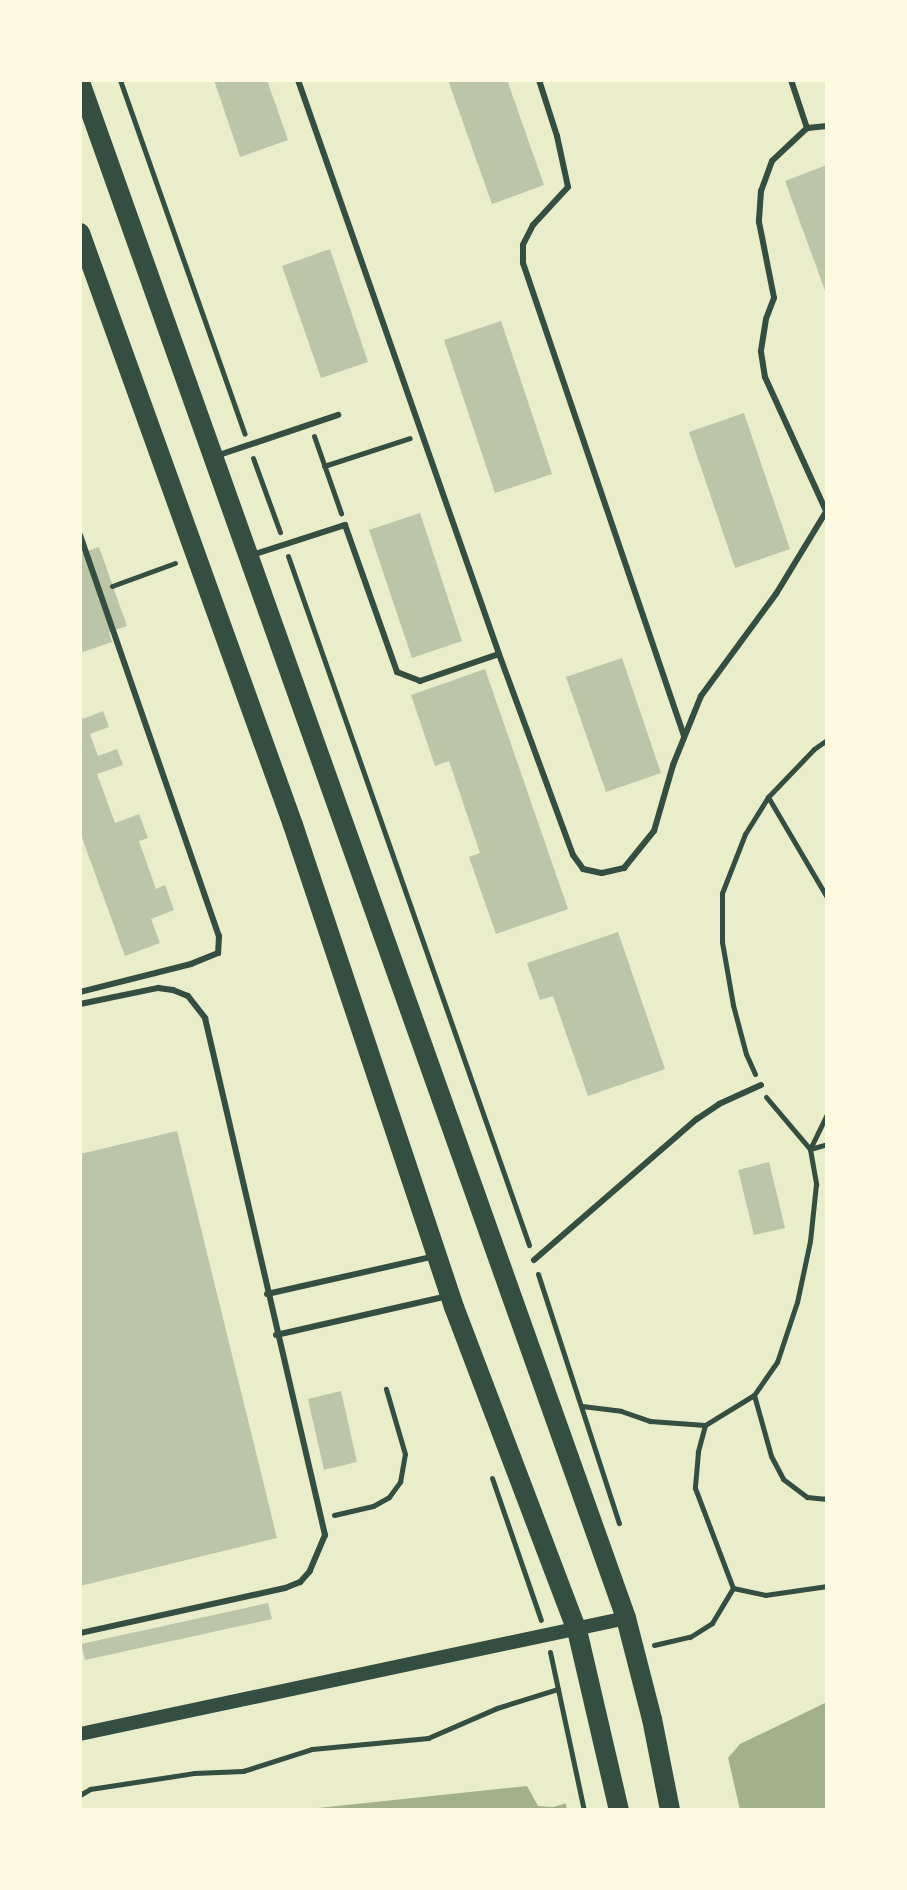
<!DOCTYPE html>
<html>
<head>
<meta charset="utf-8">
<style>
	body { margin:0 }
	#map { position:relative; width:907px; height:1890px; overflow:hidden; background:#e9edc9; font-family:"Titillium Web",sans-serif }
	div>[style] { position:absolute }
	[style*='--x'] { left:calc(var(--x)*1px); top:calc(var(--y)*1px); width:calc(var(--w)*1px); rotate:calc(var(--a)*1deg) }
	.water>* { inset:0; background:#a3b18a }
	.pier>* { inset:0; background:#e9edc9 }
	.building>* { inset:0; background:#bcc5a7 }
	.path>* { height:5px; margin:-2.5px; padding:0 2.5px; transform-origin:2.5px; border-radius:2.5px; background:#344e41 }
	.service>* { height:6px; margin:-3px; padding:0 3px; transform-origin:3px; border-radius:3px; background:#344e41 }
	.tertiary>* { height:14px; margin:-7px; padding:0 7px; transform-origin:7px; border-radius:7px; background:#344e41 }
	.primary>* { height:20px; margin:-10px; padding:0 10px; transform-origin:10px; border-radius:10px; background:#344e41 }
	span { translate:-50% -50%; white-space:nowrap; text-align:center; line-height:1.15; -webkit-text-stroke:8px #fefae0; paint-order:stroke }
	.frame { position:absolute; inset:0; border:82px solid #fefae0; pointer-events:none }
</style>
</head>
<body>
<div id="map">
	<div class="water">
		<div style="clip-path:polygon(827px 1702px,827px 1810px,299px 1810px,527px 1786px,538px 1806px,553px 1807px,728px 1758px,740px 1744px)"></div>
	</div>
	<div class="pier">
		<div style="clip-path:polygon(727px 1753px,740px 1810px,567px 1810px,565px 1799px)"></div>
	</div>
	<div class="building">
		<div style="clip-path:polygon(214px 80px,267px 80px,288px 140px,240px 157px)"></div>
		<div style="clip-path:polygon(448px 80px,507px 80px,544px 185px,492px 204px)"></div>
		<div style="clip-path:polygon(827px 165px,827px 296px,785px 181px)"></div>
		<div style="clip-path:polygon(330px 249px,368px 362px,321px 378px,282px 266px)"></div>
		<div style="clip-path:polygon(501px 321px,552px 474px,495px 493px,444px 340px)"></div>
		<div style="clip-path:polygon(744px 413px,790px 549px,735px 568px,689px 432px)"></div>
		<div style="clip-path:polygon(420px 513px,462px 641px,412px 658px,369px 530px)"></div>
		<div style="clip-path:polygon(99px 547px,127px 626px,109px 632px,112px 642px,80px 653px,80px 554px)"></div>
		<div style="clip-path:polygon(622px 658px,661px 773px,606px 792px,566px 677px)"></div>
		<div style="clip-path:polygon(485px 669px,568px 909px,496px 934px,469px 857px,480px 853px,449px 761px,435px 766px,411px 695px)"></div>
		<div style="clip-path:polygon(103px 711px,109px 727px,90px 734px,98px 756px,117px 749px,123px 765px,97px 774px,115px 823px,139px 814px,148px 838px,139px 841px,156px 889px,165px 885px,174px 910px,151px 919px,160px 943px,125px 956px,80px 832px,80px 713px,83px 719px)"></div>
		<div style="clip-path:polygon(618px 932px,665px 1069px,588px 1096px,553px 996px,540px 1000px,527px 963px)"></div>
		<div style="clip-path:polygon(177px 1131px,277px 1538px,80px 1586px,80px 1154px)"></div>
		<div style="clip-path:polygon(769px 1162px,785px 1228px,754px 1235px,738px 1170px)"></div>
		<div style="clip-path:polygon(341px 1391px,357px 1462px,324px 1470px,308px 1399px)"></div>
		<div style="clip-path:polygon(268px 1603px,272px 1619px,85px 1660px,81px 1644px)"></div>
	</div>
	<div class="path">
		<div style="--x:120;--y:80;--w:375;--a:70.6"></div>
		<div style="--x:314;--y:436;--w:82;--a:70.7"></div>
		<div style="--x:253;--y:458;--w:79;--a:70"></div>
		<div style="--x:324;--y:466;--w:90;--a:-18"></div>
		<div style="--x:288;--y:556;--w:730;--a:70.72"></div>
		<div style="--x:112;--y:586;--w:67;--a:-20.1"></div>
		<div style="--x:768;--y:797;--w:116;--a:59.5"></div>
		<div style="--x:755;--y:1074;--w:22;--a:-114"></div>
		<div style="--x:746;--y:1054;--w:51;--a:-104.9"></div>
		<div style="--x:733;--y:1005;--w:64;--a:-99.9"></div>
		<div style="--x:722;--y:942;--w:49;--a:-90"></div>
		<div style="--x:722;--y:893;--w:63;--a:-68.7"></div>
		<div style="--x:745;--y:834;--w:44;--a:-58.1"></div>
		<div style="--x:768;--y:797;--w:66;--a:-46.2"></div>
		<div style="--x:814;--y:749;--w:16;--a:-35"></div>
		<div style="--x:766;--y:1097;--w:68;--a:49.8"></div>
		<div style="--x:810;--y:1149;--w:36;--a:80"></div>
		<div style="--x:816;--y:1184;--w:57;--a:96"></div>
		<div style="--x:810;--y:1241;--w:62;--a:102"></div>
		<div style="--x:797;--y:1302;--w:63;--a:108.4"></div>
		<div style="--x:777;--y:1362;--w:40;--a:124.9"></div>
		<div style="--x:754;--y:1395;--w:57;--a:148.5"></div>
		<div style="--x:705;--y:1425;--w:28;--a:105"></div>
		<div style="--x:698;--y:1452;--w:36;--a:95"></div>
		<div style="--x:695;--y:1488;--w:107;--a:69.2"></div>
		<div style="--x:733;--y:1588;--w:33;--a:12"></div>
		<div style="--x:765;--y:1595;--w:63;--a:-8.3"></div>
		<div style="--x:810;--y:1149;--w:39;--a:-64"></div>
		<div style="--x:810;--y:1149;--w:18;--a:-16"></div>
		<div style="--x:538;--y:1274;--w:262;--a:72"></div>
		<div style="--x:754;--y:1395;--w:63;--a:74.4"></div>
		<div style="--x:771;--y:1456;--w:26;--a:62"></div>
		<div style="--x:783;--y:1479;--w:30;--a:37"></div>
		<div style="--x:807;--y:1497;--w:20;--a:6"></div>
		<div style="--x:582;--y:1406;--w:39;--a:7"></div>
		<div style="--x:621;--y:1411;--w:31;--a:19"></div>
		<div style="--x:650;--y:1421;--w:55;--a:4.2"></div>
		<div style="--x:492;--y:1478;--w:150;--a:71"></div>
		<div style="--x:334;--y:1515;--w:40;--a:-13"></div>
		<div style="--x:373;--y:1506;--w:18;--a:-29"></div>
		<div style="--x:389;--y:1497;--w:19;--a:-54"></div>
		<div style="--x:400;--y:1482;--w:28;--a:-80"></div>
		<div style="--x:405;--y:1454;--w:68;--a:-106.3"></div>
		<div style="--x:654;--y:1645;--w:37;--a:-13"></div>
		<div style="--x:690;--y:1637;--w:26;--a:-32"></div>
		<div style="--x:712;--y:1623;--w:41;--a:-59"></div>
		<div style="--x:550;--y:1652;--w:162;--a:77.9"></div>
		<div style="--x:80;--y:1795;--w:12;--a:-31"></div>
		<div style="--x:90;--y:1789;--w:105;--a:-8.7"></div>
		<div style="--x:194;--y:1773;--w:49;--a:-2.3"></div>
		<div style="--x:243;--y:1771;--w:72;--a:-17.7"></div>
		<div style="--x:312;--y:1749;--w:117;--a:-5.4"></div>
		<div style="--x:428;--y:1738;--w:75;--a:-23.5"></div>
		<div style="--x:497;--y:1708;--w:64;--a:-17.3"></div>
	</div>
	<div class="service">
		<div style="--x:298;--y:80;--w:608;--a:70.7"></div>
		<div style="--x:499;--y:654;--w:214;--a:69.8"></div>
		<div style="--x:573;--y:855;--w:17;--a:54"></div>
		<div style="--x:583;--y:869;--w:19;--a:12"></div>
		<div style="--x:602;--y:873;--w:23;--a:-13"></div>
		<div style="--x:624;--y:868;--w:48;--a:-51"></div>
		<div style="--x:654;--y:831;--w:69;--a:-73.9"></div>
		<div style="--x:673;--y:765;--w:74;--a:-67.9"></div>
		<div style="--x:701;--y:696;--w:127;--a:-53.7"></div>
		<div style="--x:776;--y:594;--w:98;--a:-58.7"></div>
		<div style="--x:539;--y:80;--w:59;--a:72.2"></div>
		<div style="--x:557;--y:136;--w:52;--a:77.8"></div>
		<div style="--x:568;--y:187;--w:52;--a:132.6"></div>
		<div style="--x:533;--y:225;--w:22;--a:117"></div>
		<div style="--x:523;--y:245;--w:18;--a:90"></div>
		<div style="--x:523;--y:263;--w:500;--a:71.2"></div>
		<div style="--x:791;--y:80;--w:51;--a:71.6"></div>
		<div style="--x:807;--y:128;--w:48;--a:136.7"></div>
		<div style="--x:772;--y:161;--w:32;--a:110"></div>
		<div style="--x:761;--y:191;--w:31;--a:94"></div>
		<div style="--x:759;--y:222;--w:77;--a:78.8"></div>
		<div style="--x:774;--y:298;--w:22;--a:111"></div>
		<div style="--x:766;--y:319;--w:33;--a:99"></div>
		<div style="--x:761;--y:352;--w:25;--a:81"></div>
		<div style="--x:765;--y:377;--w:147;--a:65.5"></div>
		<div style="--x:807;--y:128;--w:20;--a:-6"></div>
		<div style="--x:216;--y:456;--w:129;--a:-18.6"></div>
		<div style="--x:80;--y:535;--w:424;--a:70.9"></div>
		<div style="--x:219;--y:936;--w:17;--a:93"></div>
		<div style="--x:218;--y:953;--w:29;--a:158"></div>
		<div style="--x:191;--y:964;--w:114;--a:165.8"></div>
		<div style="--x:252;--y:555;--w:98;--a:-17.9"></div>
		<div style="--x:345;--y:525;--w:156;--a:70.5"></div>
		<div style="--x:397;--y:672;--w:25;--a:21"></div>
		<div style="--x:420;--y:681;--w:83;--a:-18.9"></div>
		<div style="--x:80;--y:1004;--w:80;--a:-11.6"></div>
		<div style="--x:158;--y:988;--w:15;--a:8"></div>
		<div style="--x:173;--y:990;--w:16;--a:22"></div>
		<div style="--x:188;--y:996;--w:28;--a:52"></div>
		<div style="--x:205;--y:1018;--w:531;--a:76.93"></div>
		<div style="--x:325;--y:1535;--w:39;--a:113"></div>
		<div style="--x:310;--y:1571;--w:15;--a:132"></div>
		<div style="--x:300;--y:1582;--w:16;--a:158"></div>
		<div style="--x:285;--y:1588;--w:210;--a:167.6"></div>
		<div style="--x:534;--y:1260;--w:216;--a:-40.9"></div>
		<div style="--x:697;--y:1119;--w:27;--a:-34"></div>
		<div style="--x:719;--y:1104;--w:46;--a:-24.3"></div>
		<div style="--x:267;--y:1294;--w:172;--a:-12.7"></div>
		<div style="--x:276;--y:1335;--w:175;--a:-12.8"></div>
	</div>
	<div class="tertiary">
		<div style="--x:80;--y:1734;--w:558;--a:-11.99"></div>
	</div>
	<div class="primary">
		<div style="--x:80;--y:82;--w:1630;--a:70.43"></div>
		<div style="--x:626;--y:1618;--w:104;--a:75.6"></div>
		<div style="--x:652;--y:1719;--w:93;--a:78.8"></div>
		<div style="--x:80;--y:233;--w:629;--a:70.21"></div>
		<div style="--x:293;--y:825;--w:508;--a:71.53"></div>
		<div style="--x:454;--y:1307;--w:346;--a:69.2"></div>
		<div style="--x:577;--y:1630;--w:185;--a:76.9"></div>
	</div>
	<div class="frame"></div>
</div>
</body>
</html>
